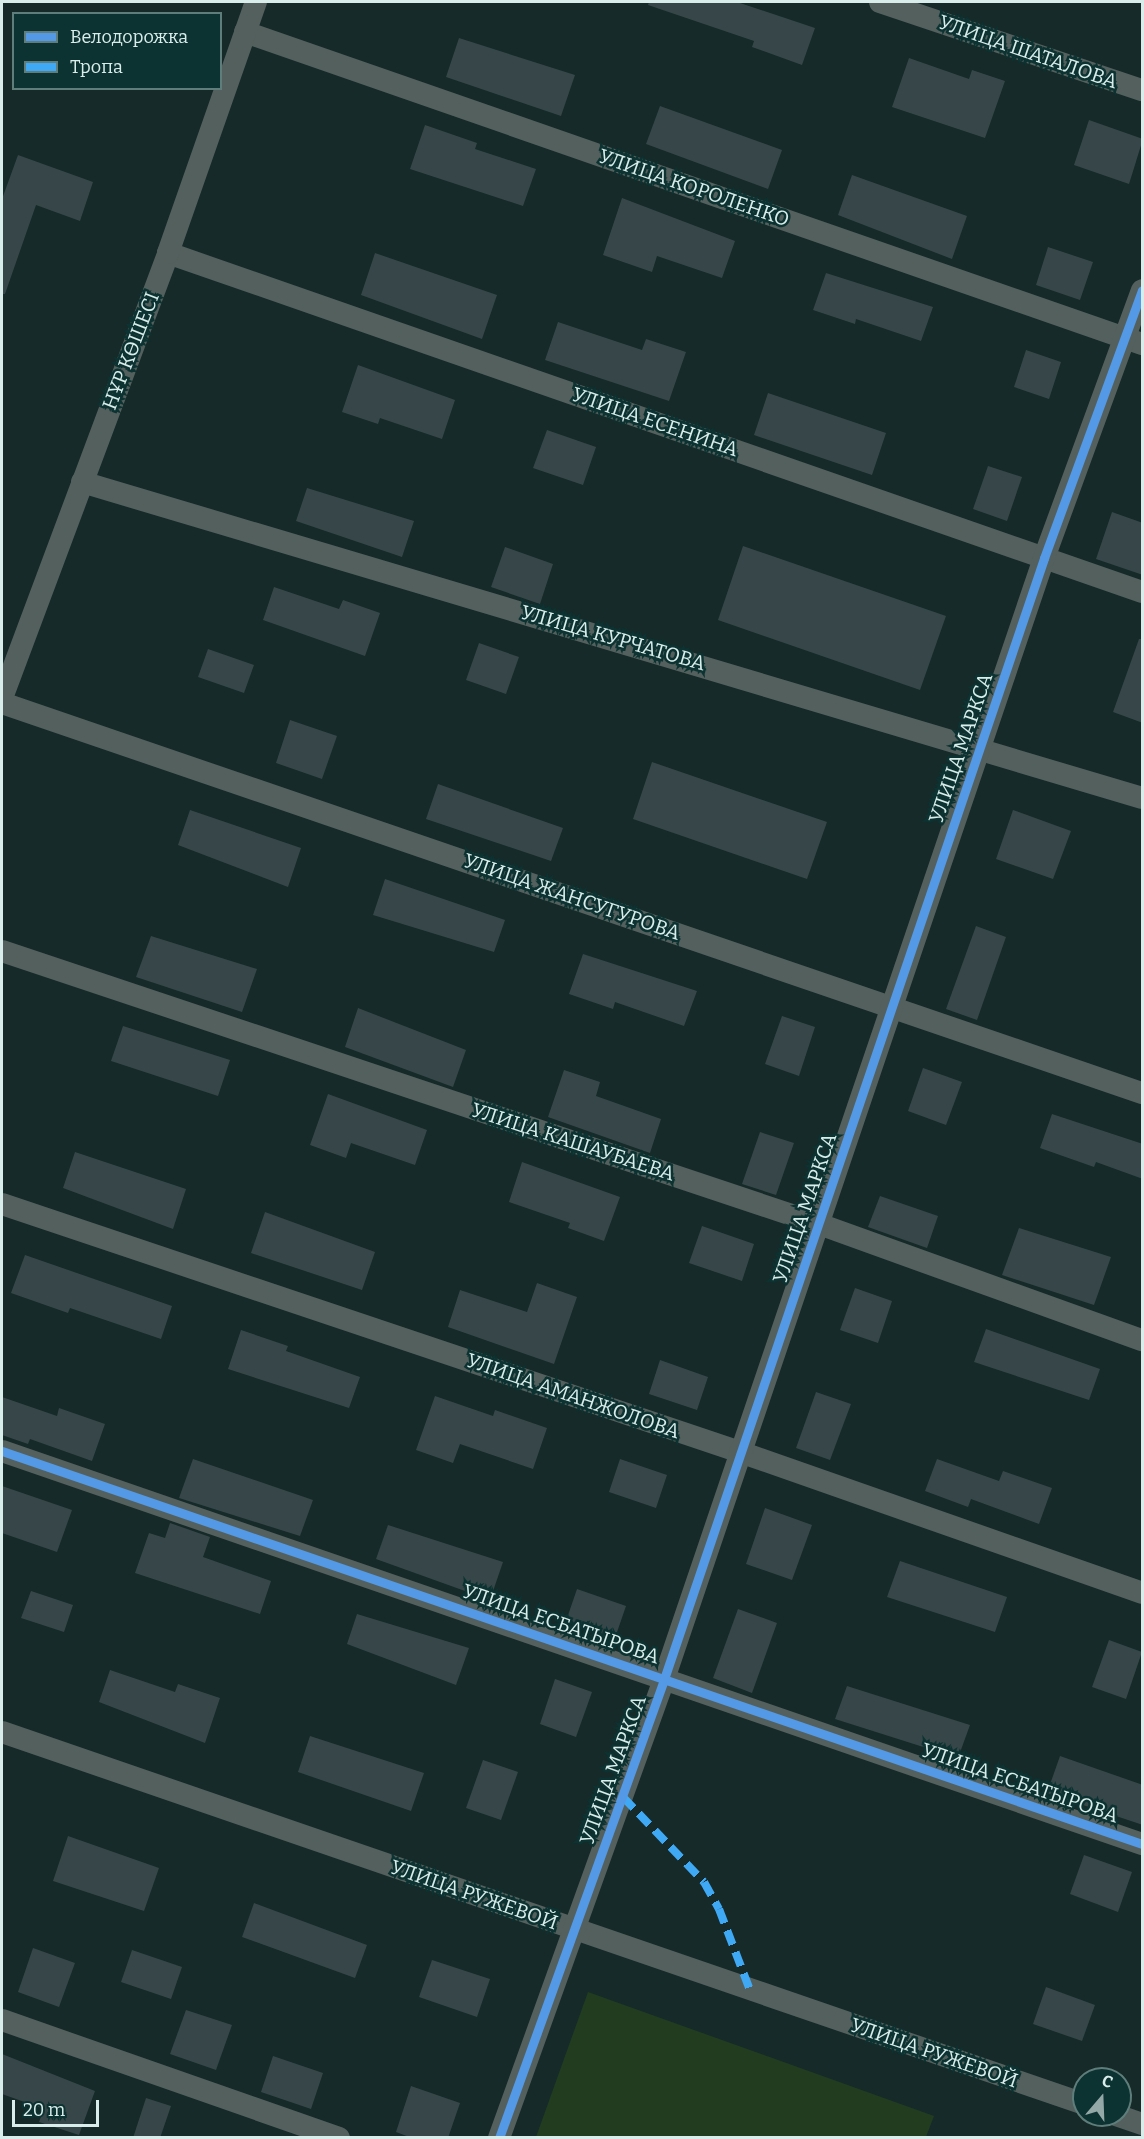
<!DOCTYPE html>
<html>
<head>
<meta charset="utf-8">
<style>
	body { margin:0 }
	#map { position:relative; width:1144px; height:2139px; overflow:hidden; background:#152a29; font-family:Bitter,serif }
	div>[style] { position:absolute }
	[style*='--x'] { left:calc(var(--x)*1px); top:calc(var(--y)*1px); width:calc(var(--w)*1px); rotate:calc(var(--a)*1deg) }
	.green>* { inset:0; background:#223c20 }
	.building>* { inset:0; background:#374749 }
	.minor>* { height:22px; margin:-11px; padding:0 11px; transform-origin:11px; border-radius:11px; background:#54605d }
	.quiet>* { height:8px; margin-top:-4px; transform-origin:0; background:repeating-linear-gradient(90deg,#3fa9f5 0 15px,transparent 0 23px) }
	.cycleway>* { height:9px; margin:-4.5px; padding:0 4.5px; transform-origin:4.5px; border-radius:4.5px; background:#5399e6 }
	span { translate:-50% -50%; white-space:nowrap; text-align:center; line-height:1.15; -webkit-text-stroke:5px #0c3331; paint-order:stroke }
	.street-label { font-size:20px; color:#d9edeb }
	.frame { position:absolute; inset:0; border:3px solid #d9edeb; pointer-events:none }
	.legend { position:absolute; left:12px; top:12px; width:210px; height:78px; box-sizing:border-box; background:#0c3331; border:2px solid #5e7d7b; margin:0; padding:8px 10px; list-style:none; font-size:18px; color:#d9edeb }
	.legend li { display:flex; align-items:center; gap:12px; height:30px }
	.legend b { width:30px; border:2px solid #5e7d7b }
	.north { position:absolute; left:1072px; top:2067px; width:60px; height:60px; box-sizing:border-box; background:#0c3331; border:2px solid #5e7d7b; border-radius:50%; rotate:19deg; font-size:16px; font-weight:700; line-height:24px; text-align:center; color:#d9edeb }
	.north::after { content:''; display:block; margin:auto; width:21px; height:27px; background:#94a9a7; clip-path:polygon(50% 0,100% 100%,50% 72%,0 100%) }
	.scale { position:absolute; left:12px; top:2100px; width:87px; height:27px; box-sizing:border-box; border:3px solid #d9edeb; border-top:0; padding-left:8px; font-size:18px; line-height:21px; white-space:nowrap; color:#d9edeb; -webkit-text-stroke:4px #0c3331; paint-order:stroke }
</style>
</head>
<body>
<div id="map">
	<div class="green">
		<div style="clip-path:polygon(588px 1992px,934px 2116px,926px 2137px,536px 2137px)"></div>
	</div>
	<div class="building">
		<div style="clip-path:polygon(649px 2px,737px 2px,815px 28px,802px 65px,752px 47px,754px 41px,648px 5px)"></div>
		<div style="clip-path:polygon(459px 38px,575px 75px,561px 116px,446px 77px)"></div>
		<div style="clip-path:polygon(909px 58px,969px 79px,972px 70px,1005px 81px,985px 138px,892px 107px)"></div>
		<div style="clip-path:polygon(660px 106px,782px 150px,768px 189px,646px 144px)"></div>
		<div style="clip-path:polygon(1089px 120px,1143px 139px,1129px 184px,1074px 165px)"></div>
		<div style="clip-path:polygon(425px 125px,477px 143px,475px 149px,536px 169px,523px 206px,410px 169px)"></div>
		<div style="clip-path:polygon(18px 155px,93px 182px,80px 221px,36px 205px,5px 294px,2px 294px,2px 199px)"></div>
		<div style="clip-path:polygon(852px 175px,967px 216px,952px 259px,838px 215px)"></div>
		<div style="clip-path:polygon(622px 198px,735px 241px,722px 278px,657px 256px,652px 272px,603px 255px)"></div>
		<div style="clip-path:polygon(1048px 247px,1093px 262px,1080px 300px,1036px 285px)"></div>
		<div style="clip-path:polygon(375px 253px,497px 295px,482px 339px,361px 295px)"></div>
		<div style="clip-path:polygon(826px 273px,933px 307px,921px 341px,856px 319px,855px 324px,813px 310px)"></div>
		<div style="clip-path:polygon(558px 322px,642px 350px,646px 339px,686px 352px,669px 401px,545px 360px)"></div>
		<div style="clip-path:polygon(1026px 350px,1061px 362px,1049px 399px,1014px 387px)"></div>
		<div style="clip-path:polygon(358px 365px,455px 400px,442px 439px,380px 418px,378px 424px,342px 412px)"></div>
		<div style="clip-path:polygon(768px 393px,886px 433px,872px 475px,754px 435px)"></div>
		<div style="clip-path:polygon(547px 430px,596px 447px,583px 485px,533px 468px)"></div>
		<div style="clip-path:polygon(988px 466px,1022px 477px,1007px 521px,973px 509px)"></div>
		<div style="clip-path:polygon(307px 488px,414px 521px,402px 557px,296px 521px)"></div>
		<div style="clip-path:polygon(1112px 512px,1143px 523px,1143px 575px,1096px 559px)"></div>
		<div style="clip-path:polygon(743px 546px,946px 616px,920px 690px,718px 620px)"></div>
		<div style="clip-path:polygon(505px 547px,553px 564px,540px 604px,491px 587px)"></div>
		<div style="clip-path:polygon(274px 587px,339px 609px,343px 600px,380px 613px,365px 656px,263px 620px)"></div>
		<div style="clip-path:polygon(1139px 639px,1143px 639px,1143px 723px,1113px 712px)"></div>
		<div style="clip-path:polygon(479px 643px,519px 657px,506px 694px,466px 680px)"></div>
		<div style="clip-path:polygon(208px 649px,254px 665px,244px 693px,198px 677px)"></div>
		<div style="clip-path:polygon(290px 720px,337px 736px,322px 779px,276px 763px)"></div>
		<div style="clip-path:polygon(652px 762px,827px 822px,807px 879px,633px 819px)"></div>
		<div style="clip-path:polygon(438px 784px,563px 828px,551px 861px,426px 819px)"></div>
		<div style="clip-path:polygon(190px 810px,301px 848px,288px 887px,178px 845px)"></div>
		<div style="clip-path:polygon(1013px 810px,1071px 831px,1053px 879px,996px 859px)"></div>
		<div style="clip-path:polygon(385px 879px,505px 920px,494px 952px,373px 915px)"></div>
		<div style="clip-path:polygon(976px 926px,1006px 937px,977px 1020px,946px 1009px)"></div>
		<div style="clip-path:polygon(151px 936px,257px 969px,242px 1012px,136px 977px)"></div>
		<div style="clip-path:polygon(583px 954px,697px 991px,684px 1026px,615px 1002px,613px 1009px,569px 994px)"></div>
		<div style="clip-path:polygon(358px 1008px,466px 1050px,453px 1087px,345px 1047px)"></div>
		<div style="clip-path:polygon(782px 1016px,815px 1027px,799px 1076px,765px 1064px)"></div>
		<div style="clip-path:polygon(123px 1026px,230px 1060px,218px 1096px,111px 1061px)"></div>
		<div style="clip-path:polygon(923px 1068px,962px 1082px,946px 1125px,908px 1111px)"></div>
		<div style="clip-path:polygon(564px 1070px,600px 1082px,596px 1096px,661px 1119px,650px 1153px,548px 1117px)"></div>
		<div style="clip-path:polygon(328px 1094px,427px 1130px,415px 1165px,351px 1143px,346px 1158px,310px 1145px)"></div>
		<div style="clip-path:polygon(1052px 1114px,1143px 1144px,1143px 1179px,1096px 1162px,1094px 1167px,1040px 1148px)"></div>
		<div style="clip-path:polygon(760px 1132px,794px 1143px,776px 1195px,742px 1184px)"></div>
		<div style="clip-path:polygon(75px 1152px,186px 1189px,173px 1229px,63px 1188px)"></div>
		<div style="clip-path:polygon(522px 1162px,620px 1197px,604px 1241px,568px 1228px,570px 1223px,509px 1202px)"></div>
		<div style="clip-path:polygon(880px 1196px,938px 1216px,927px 1248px,868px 1227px)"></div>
		<div style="clip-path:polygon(265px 1212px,375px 1252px,362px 1290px,251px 1253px)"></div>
		<div style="clip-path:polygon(702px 1226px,754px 1244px,742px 1281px,689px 1263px)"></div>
		<div style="clip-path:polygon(1019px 1228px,1111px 1257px,1094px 1305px,1002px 1275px)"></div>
		<div style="clip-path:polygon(25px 1255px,172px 1306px,161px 1339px,70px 1308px,68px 1313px,11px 1293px)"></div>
		<div style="clip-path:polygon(537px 1283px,577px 1297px,554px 1364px,448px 1327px,460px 1290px,527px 1312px)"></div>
		<div style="clip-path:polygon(855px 1288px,892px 1301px,878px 1343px,840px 1330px)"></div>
		<div style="clip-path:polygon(986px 1329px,1100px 1369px,1089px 1400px,974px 1362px)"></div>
		<div style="clip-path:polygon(241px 1330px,288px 1346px,286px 1351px,360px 1377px,349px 1408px,228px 1369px)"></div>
		<div style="clip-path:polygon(660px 1360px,708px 1377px,697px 1410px,649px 1394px)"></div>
		<div style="clip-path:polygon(816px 1392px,851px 1404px,830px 1460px,796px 1448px)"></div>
		<div style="clip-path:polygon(435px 1396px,493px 1416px,495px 1410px,547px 1428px,533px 1469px,460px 1444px,453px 1463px,416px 1450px)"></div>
		<div style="clip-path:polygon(2px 1397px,57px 1416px,59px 1408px,105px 1424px,92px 1461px,30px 1439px,28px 1444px,2px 1435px)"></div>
		<div style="clip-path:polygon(193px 1459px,313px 1500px,300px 1536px,179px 1498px)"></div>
		<div style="clip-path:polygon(620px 1459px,667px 1475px,656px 1508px,609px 1492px)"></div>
		<div style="clip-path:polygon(937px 1459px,999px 1481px,1003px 1471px,1052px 1488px,1039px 1524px,971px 1499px,968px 1507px,925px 1491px)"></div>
		<div style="clip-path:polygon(2px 1486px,72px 1510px,57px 1552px,2px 1533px)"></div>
		<div style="clip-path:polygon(765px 1508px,812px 1525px,792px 1580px,746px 1564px)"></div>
		<div style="clip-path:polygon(170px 1523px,210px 1537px,203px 1557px,271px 1581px,260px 1614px,135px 1573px,149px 1533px,165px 1538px)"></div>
		<div style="clip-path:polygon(388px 1525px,503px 1562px,490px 1600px,376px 1559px)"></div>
		<div style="clip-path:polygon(900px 1561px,1007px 1597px,995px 1632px,887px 1597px)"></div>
		<div style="clip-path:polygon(577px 1589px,626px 1606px,615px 1638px,566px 1621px)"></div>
		<div style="clip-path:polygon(31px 1591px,73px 1605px,64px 1632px,21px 1618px)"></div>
		<div style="clip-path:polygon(738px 1609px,777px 1623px,752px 1693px,713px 1678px)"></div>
		<div style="clip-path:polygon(357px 1614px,469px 1648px,456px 1685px,347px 1644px)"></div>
		<div style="clip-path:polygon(1109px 1640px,1142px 1652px,1126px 1699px,1092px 1687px)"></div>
		<div style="clip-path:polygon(110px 1670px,175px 1692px,178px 1684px,220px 1698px,205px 1743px,99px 1702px)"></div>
		<div style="clip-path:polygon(555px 1679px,592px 1692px,576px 1737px,540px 1724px)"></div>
		<div style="clip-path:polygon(847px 1686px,970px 1725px,958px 1758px,835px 1719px)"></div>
		<div style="clip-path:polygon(310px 1736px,424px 1773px,411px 1811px,298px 1772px)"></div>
		<div style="clip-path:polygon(1060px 1756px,1143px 1785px,1143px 1825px,1047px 1793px)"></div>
		<div style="clip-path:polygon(483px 1760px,518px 1772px,501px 1820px,466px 1808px)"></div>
		<div style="clip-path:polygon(68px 1836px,159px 1868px,144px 1911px,53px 1881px)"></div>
		<div style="clip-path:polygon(1084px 1855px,1132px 1872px,1118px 1912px,1070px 1894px)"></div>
		<div style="clip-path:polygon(254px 1903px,367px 1945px,355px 1978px,242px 1937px)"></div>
		<div style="clip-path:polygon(33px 1948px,75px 1963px,59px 2007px,18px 1992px)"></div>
		<div style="clip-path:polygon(132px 1950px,182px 1967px,171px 1999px,121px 1982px)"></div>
		<div style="clip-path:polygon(432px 1960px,490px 1979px,477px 2017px,419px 1997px)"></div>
		<div style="clip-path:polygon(1046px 1987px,1095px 2005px,1082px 2041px,1033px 2024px)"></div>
		<div style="clip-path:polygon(186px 2010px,232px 2025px,216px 2070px,170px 2054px)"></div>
		<div style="clip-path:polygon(2px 2054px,95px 2091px,79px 2135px,39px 2122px,44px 2109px,2px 2094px)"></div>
		<div style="clip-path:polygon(273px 2056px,323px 2073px,311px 2109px,261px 2092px)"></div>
		<div style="clip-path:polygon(411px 2086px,460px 2103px,448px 2138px,412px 2138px,396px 2132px)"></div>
		<div style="clip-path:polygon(146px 2098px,171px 2106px,160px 2138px,133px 2138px)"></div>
	</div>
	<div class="minor">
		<div style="--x:880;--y:2;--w:276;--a:18.6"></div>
		<div style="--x:245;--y:32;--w:950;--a:19.18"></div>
		<div style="--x:168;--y:253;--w:1031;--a:19.19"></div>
		<div style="--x:82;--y:482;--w:1106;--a:16.6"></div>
		<div style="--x:2;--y:698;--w:475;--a:-69.5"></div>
		<div style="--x:168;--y:253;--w:266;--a:-70.7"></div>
		<div style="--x:2;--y:703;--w:1205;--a:18.89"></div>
		<div style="--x:2;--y:951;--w:861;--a:18.48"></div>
		<div style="--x:819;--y:1224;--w:343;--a:19.8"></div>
		<div style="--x:2;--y:1204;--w:779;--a:18.57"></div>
		<div style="--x:740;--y:1452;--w:426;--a:19.3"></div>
		<div style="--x:2;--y:1451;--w:1206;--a:19.02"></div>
		<div style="--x:2;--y:1732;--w:1144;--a:18.97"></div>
		<div style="--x:2;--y:2020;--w:357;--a:19.3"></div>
		<div style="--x:1116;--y:2115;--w:28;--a:19"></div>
		<div style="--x:499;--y:2138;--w:488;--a:-70.2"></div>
		<div style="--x:664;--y:1679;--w:1184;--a:-71.27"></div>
		<div style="--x:1044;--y:558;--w:285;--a:-69.9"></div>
	</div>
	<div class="quiet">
		<div style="--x:623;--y:1797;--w:117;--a:46.4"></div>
		<div style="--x:704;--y:1882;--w:31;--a:61"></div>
		<div style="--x:719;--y:1909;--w:87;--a:69.1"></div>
	</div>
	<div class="cycleway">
		<div style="--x:2;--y:1451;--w:1206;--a:19.02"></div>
		<div style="--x:499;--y:2138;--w:488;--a:-70.2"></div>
		<div style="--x:664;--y:1679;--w:1184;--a:-71.27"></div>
		<div style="--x:1044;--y:558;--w:285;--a:-69.9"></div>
	</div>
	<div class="street-label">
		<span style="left:1028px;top:52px;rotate:19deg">УЛИЦА ШАТАЛОВА</span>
		<span style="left:694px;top:188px;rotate:19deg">УЛИЦА КОРОЛЕНКО</span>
		<span style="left:131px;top:351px;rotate:-69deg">НҰР КӨШЕСІ</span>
		<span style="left:655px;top:422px;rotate:19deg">УЛИЦА ЕСЕНИНА</span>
		<span style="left:613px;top:638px;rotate:16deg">УЛИЦА КУРЧАТОВА</span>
		<span style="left:961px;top:748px;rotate:-71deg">УЛИЦА МАРКСА</span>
		<span style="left:572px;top:897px;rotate:19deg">УЛИЦА ЖАНСУГУРОВА</span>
		<span style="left:573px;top:1142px;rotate:18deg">УЛИЦА КАШАУБАЕВА</span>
		<span style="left:805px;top:1208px;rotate:-71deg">УЛИЦА МАРКСА</span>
		<span style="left:573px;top:1396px;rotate:19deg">УЛИЦА АМАНЖОЛОВА</span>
		<span style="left:561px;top:1624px;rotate:19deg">УЛИЦА ЕСБАТЫРОВА</span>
		<span style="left:613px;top:1770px;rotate:-70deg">УЛИЦА МАРКСА</span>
		<span style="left:1020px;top:1783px;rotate:19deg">УЛИЦА ЕСБАТЫРОВА</span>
		<span style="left:474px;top:1895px;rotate:19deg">УЛИЦА РУЖЕВОЙ</span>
		<span style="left:934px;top:2053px;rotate:19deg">УЛИЦА РУЖЕВОЙ</span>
	</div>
	<div class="frame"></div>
	<ul class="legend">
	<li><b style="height:8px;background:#5399e6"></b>Велодорожка</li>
	<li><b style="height:8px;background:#3fa9f5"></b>Тропа</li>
	</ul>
	<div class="north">С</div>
	<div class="scale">20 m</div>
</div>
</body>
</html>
